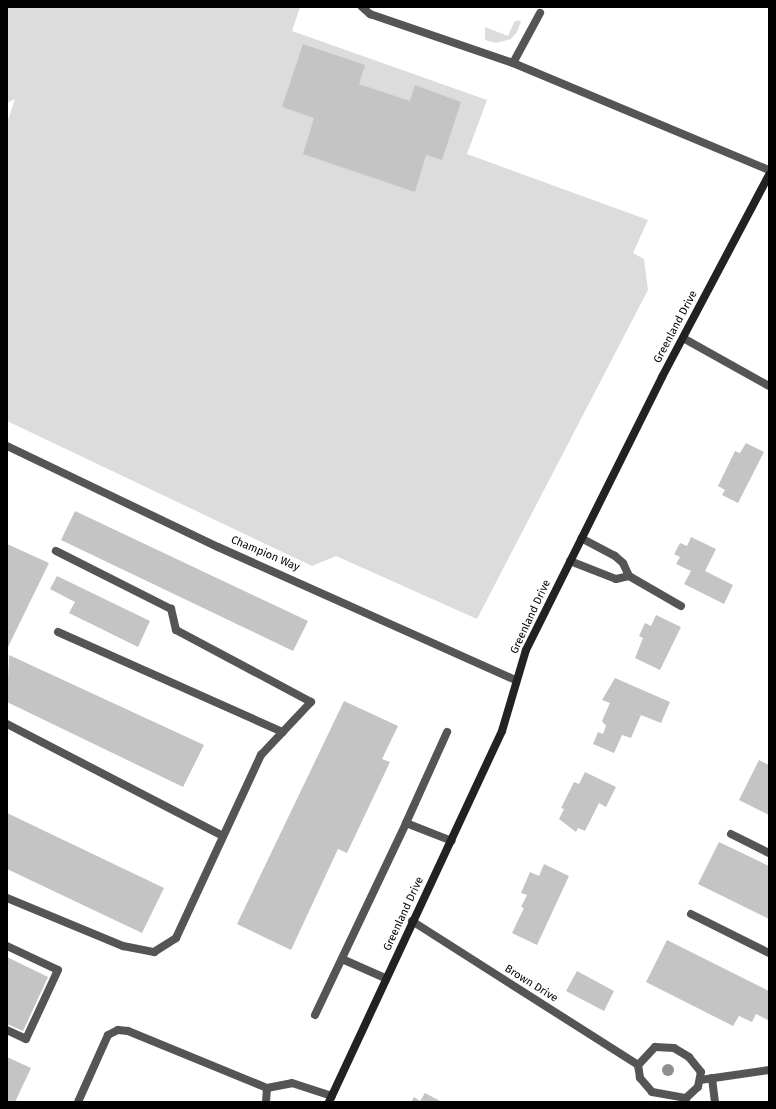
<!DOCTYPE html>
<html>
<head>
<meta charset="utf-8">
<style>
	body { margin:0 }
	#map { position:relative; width:776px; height:1109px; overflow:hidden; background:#fff; font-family:"Fira Sans",sans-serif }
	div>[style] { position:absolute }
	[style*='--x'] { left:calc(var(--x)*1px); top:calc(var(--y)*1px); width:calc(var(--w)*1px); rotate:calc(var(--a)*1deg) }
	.green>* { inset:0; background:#dcdcdc }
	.building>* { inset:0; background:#c4c4c4 }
	.lane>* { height:8px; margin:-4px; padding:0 4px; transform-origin:4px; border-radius:4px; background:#555 }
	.street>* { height:8px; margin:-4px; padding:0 4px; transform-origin:4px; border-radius:4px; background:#555 }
	.secondary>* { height:8px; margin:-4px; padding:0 4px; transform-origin:4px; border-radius:4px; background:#222 }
	.trees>* { width:12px; height:12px; margin:-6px; border-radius:50%; background:#8f8f8f }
	span { translate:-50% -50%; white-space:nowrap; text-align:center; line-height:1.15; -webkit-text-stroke:3px #fff; paint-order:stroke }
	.street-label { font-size:11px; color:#000 }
	.frame { position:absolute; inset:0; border:8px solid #000; pointer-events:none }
</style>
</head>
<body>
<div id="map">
	<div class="green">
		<div style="clip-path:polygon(7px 7px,300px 7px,292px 31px,487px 100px,467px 154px,648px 220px,633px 253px,644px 259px,648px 290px,477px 619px,336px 556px,312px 566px,7px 421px,7px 123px,15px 99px,7px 103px)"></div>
		<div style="clip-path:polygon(518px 20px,521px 22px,517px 32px,511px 39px,496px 43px,485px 40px,485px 27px,508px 36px,514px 22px)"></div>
	</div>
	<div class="building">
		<div style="clip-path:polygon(303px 44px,365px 65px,359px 84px,410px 101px,415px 85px,461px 102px,442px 160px,426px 155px,415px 192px,303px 154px,314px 118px,282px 107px)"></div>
		<div style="clip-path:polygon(746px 443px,764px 452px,738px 503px,722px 495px,725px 490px,718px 486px,735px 451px,740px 453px)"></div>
		<div style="clip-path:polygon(75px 511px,308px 621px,293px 651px,61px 540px)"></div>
		<div style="clip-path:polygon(691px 537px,716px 549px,705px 571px,733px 585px,724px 604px,684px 584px,691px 571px,676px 564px,680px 557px,674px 554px,680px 543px,687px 546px)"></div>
		<div style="clip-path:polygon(7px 544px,49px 563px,7px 649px)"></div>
		<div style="clip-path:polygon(57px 576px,150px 621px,138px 647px,69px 613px,75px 602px,50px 589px)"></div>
		<div style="clip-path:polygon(656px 615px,681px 627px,660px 670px,635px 658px,643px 638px,639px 636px,645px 623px,651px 626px)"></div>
		<div style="clip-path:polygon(9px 655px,204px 745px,183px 787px,7px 702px)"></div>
		<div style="clip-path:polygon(615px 678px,670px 702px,661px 723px,641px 715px,631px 738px,622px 735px,614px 753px,593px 744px,598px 732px,603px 734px,606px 726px,602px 721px,610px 703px,602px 700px)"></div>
		<div style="clip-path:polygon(344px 701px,398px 726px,382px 759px,390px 762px,347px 853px,338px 849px,291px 950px,237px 924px)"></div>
		<div style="clip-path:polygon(759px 760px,769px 765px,769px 815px,739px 800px)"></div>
		<div style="clip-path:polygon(585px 772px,616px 787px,606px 807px,599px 803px,585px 831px,578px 828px,576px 832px,559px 819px,564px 809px,561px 808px,574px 782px,579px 784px)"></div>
		<div style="clip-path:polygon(7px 813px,164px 888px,142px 933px,7px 869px)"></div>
		<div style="clip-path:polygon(719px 842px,769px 866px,769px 919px,698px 884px)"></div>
		<div style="clip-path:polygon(544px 864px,569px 876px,537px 945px,512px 933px,524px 908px,521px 907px,527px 895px,521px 893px,530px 872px,539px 876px)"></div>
		<div style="clip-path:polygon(667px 940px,769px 991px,768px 1020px,756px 1014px,752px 1022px,739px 1016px,733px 1026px,646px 982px)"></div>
		<div style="clip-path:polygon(7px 957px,48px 977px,23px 1031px,7px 1024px)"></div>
		<div style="clip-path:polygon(577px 971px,614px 991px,604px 1011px,566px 991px)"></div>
		<div style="clip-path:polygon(7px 1057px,31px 1068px,15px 1102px,7px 1101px)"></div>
		<div style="clip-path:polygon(425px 1093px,442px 1102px,411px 1102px,414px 1097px,420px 1101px)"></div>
	</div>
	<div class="lane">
		<div style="--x:362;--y:7;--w:11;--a:41"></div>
		<div style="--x:370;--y:14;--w:151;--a:18.9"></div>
		<div style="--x:513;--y:63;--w:277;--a:22.7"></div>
		<div style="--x:513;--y:63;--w:57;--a:-61.6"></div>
		<div style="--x:683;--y:338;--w:98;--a:29.2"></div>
		<div style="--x:570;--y:561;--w:49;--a:21.4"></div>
		<div style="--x:616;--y:579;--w:13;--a:-13"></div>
		<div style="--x:629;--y:576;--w:14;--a:-115"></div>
		<div style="--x:623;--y:563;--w:11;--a:-139"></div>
		<div style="--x:615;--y:556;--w:38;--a:-152"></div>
		<div style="--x:629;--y:576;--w:60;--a:30"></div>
		<div style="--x:58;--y:632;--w:246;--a:24"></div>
		<div style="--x:7;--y:724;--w:243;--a:27.4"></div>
		<div style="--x:406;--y:823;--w:100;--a:-65.7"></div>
		<div style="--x:731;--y:834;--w:42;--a:26.6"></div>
		<div style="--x:7;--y:898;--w:126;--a:22.5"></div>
		<div style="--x:123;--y:946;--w:32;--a:11"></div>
		<div style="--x:154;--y:952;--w:26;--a:-32"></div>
		<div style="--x:176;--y:938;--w:202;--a:-65.1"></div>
		<div style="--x:261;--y:755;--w:73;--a:-46.7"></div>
		<div style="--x:311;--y:702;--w:153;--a:-151.9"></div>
		<div style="--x:176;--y:630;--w:22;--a:-103"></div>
		<div style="--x:171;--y:609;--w:129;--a:-153.2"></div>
		<div style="--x:691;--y:914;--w:87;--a:26.6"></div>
		<div style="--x:7;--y:946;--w:56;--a:25.2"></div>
		<div style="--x:58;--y:970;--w:76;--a:114.9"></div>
		<div style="--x:26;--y:1039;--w:21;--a:-155"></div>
		<div style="--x:342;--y:959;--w:47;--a:23.8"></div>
		<div style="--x:315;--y:1015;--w:212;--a:-64.6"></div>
		<div style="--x:406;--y:823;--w:49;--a:21.4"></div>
		<div style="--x:712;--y:1078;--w:24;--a:83"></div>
		<div style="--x:78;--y:1102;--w:73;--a:-65.9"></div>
		<div style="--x:108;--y:1035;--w:11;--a:-27"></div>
		<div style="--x:118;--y:1030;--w:10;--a:6"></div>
		<div style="--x:128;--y:1031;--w:150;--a:22.3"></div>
		<div style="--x:267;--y:1088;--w:25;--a:-11"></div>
		<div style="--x:292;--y:1083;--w:42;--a:18"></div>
		<div style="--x:266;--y:1102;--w:14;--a:-86"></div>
	</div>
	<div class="street">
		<div style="--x:7;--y:446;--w:234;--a:25.6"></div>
		<div style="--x:218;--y:547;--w:326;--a:24.1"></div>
		<div style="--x:412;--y:921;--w:268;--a:32.5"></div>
		<div style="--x:638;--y:1065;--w:13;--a:81"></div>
		<div style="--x:640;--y:1078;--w:18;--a:49"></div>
		<div style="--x:652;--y:1092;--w:35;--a:10"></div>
		<div style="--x:686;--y:1098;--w:16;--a:-43"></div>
		<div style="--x:698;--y:1087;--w:15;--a:-79"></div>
		<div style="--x:701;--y:1072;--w:19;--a:-129"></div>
		<div style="--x:689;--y:1057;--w:17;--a:-149"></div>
		<div style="--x:674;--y:1048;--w:19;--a:-177"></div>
		<div style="--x:655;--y:1047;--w:25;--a:133"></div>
		<div style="--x:700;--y:1080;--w:70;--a:-8.2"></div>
	</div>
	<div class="secondary">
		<div style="--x:329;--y:1102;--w:409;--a:-65"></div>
		<div style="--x:502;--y:731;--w:84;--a:-73.5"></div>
		<div style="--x:526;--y:650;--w:305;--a:-63.5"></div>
		<div style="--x:662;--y:377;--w:229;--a:-62.1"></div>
	</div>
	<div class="trees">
		<div style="left:668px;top:1070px"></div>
	</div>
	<div class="street-label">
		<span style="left:676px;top:327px;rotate:-62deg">Greenland Drive</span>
		<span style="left:265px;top:554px;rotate:23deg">Champion Way</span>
		<span style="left:531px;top:617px;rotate:-65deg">Greenland Drive</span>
		<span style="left:404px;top:914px;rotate:-65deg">Greenland Drive</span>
		<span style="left:531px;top:984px;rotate:32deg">Brown Drive</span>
	</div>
	<div class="frame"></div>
</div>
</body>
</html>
